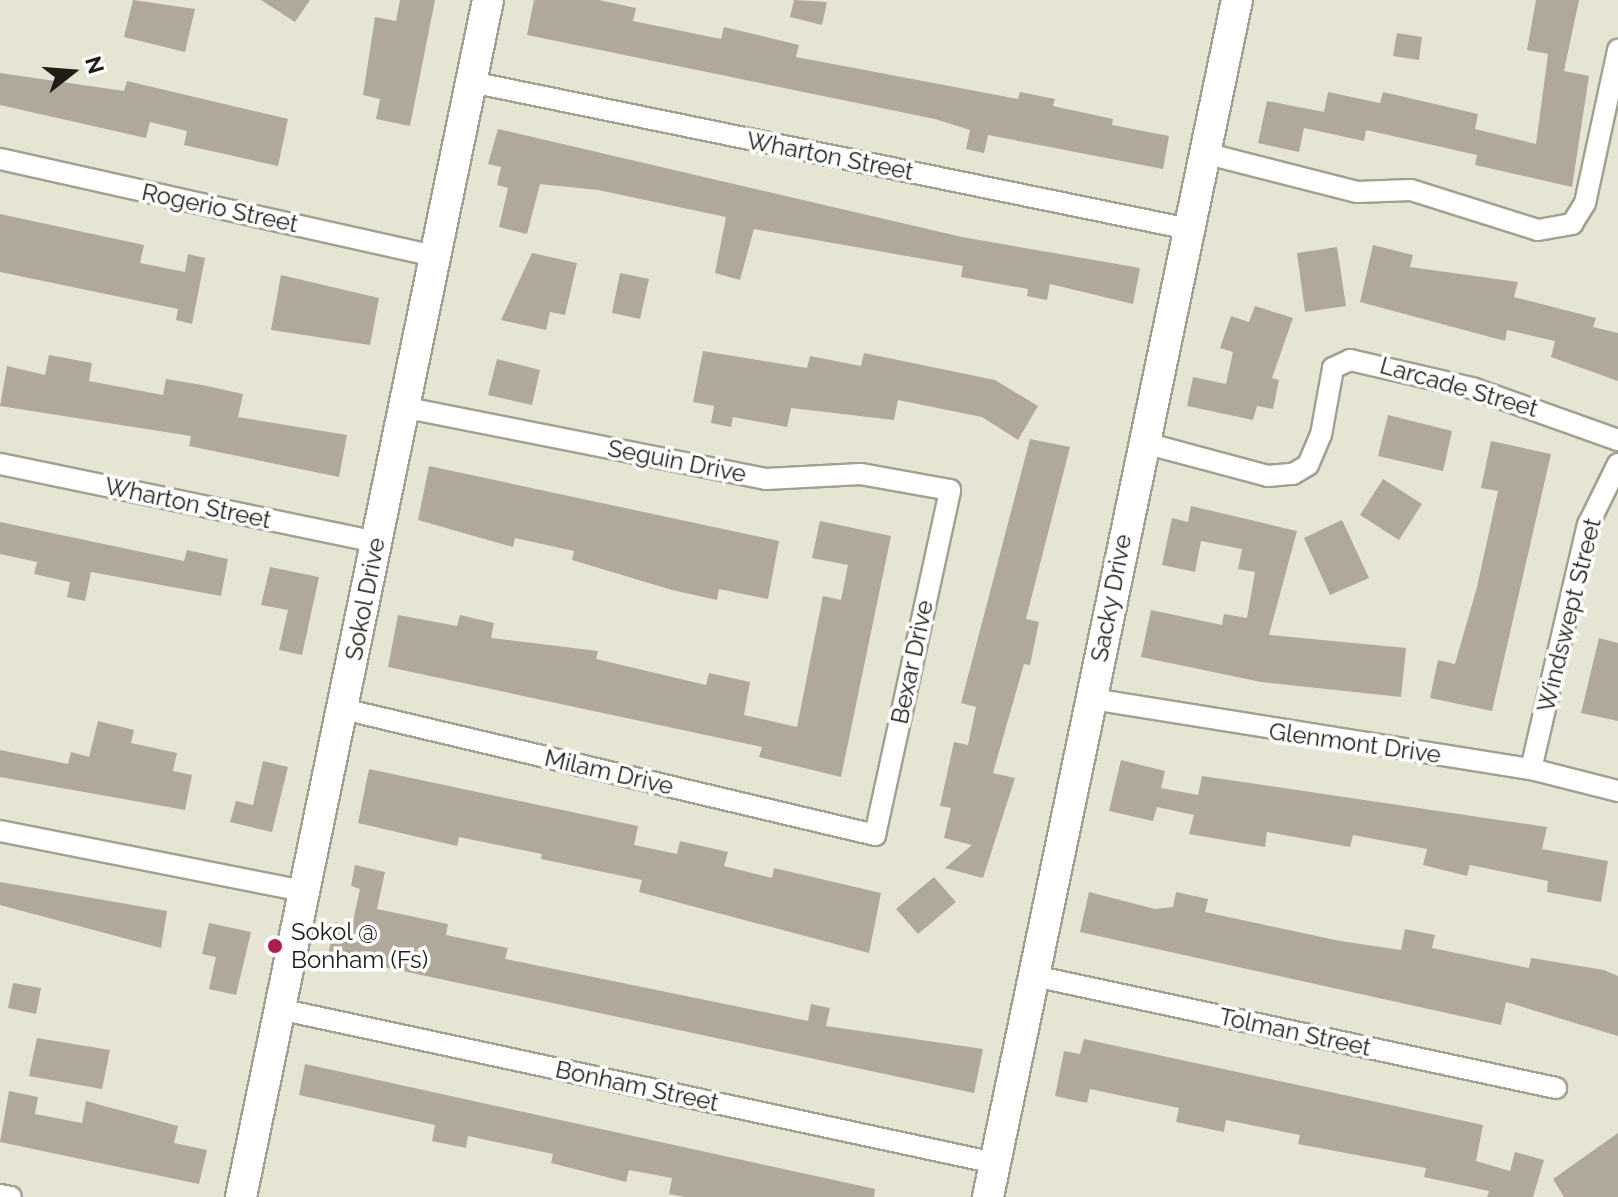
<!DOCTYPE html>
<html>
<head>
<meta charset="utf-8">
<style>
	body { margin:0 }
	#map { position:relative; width:1618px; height:1197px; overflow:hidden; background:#e6e5d4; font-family:Raleway,sans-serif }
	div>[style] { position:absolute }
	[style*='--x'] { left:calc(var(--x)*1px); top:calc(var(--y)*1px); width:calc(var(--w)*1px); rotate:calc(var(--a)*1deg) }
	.building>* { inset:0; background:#b0a99a }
	.roads { filter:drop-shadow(2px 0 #a1a191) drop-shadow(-2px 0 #a1a191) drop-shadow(0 2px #a1a191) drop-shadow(0 -2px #a1a191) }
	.street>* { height:20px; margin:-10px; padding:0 10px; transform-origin:10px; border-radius:10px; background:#fff }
	.secondary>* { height:30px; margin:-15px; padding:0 15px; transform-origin:15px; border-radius:15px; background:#fff }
	.dots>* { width:22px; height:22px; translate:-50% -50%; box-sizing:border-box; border:4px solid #fff; border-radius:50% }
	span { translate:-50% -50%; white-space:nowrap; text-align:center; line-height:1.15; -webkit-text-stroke:7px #fff; paint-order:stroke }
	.street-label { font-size:24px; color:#1d1d17 }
	.poi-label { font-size:24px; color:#1d1d17 }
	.left { translate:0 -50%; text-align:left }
	.north { position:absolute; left:32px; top:32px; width:80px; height:80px; -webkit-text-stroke:6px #fff; paint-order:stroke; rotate:73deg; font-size:22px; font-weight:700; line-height:32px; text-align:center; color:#1d1d17 }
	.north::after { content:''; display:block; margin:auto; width:28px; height:36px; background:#1d1d17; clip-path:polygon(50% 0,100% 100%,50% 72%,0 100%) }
</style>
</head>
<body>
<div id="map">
	<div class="building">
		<div style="clip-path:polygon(133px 0,195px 9px,185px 52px,124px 37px)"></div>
		<div style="clip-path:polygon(261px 0,310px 0,295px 22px)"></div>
		<div style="clip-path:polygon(400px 0,435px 0,410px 126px,376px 119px,380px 99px,363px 95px,375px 17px,396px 21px)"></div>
		<div style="clip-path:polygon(534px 0,599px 0,636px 8px,633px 21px,721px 39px,724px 27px,799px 45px,796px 57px,1018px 99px,1020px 92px,1055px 99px,1053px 106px,1113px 119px,1112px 125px,1169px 136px,1163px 169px,988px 135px,984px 153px,966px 149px,970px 130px,935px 119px,527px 35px)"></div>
		<div style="clip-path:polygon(794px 0,827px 2px,822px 25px,790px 17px)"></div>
		<div style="clip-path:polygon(1536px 0,1579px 0,1564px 71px,1589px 76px,1572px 187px,1475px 165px,1477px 155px,1366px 130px,1364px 141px,1304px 128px,1299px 152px,1258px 143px,1267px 101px,1324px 112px,1328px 92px,1380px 103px,1383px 92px,1478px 114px,1475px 129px,1536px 144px,1548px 54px,1527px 50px)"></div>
		<div style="clip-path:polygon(1397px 33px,1422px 37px,1419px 60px,1393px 56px)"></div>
		<div style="clip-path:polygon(0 73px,124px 91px,127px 81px,288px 119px,278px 166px,184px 145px,187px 131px,150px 122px,146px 138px,0 105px)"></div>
		<div style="clip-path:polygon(498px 129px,962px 237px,1140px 268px,1133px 304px,1050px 284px,1047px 300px,1027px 296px,1028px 289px,961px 277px,963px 266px,754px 229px,740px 280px,715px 273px,726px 217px,598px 190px,540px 184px,527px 234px,499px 227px,508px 188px,497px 185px,501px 167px,488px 164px)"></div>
		<div style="clip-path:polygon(0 214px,144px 245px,140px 263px,185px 272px,188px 254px,205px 258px,192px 324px,176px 320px,178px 309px,0 272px)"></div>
		<div style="clip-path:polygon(1373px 245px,1413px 255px,1410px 267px,1518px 282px,1514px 297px,1596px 318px,1593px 327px,1618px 333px,1618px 381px,1551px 357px,1555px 341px,1507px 330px,1505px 341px,1360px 302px)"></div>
		<div style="clip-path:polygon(1337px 247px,1346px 306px,1305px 312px,1297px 253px)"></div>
		<div style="clip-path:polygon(532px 253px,577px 263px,565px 315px,550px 312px,546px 330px,501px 320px)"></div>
		<div style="clip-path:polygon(620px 273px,649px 279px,640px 319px,612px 313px)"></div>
		<div style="clip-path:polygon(281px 275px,379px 298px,370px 345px,271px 330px)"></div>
		<div style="clip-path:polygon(1255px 306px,1293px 318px,1272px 378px,1279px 380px,1273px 409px,1257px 406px,1253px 420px,1187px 406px,1193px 377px,1226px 384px,1233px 352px,1220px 348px,1231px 316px,1249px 322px)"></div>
		<div style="clip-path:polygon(703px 351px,807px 368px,810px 356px,861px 366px,864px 353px,995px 380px,1038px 406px,1018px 440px,982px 417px,898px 400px,894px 420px,791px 408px,787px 427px,733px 417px,731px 427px,711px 423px,714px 406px,693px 402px)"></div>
		<div style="clip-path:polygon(49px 355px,92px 363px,89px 381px,163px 395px,166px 379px,202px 385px,243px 394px,238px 417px,347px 435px,339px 477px,189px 446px,191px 436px,0 406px,7px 366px,45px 375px)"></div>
		<div style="clip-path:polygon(497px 359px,540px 370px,532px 405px,488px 395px)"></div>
		<div style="clip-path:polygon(1388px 415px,1452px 431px,1443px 471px,1378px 456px)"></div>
		<div style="clip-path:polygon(1030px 439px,1070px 447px,1026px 619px,1039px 622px,1030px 665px,1024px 664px,993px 773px,1015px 778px,983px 878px,945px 868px,972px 845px,944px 838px,951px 808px,940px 806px,954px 742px,968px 745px,976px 707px,961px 703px)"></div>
		<div style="clip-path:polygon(1491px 441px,1551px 454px,1492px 711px,1430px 698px,1438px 660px,1455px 664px,1477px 587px,1498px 491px,1481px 488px)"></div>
		<div style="clip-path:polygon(429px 466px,779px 541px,768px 599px,719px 589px,717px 600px,672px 590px,572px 560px,574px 551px,515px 538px,513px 547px,418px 520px)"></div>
		<div style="clip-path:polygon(1383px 479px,1422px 504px,1399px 540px,1360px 515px)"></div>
		<div style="clip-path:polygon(1191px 506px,1297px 531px,1269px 635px,1406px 648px,1401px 697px,1261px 682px,1141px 657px,1151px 610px,1222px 625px,1224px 614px,1247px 618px,1255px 572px,1238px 569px,1242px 549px,1201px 541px,1195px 572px,1162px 565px,1172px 518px,1188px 522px)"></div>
		<div style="clip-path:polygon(1342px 520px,1369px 578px,1330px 595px,1304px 538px)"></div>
		<div style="clip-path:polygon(820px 521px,891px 536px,841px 777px,759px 757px,762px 747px,388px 667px,398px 615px,457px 626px,460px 615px,494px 623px,491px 638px,598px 651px,596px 659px,706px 685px,709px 673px,750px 682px,744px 715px,797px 727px,823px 596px,841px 600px,848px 565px,812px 558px)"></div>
		<div style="clip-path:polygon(0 522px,184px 561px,187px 550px,228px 559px,221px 596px,91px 572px,85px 601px,67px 597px,70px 582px,34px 574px,37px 562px,0 554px)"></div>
		<div style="clip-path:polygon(270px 567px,319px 577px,302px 655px,279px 650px,288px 610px,261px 605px)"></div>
		<div style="clip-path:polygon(1599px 638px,1618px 643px,1618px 721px,1581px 713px)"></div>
		<div style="clip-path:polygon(98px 721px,134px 730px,131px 743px,177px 753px,173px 771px,192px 775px,185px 810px,0 777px,0 750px,68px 764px,71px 752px,89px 757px)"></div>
		<div style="clip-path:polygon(1121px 760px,1165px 771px,1161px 788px,1198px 795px,1202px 776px,1547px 827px,1542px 849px,1608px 861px,1601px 902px,1547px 892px,1548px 881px,1470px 865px,1467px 876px,1423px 865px,1427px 849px,1353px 835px,1350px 847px,1267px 832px,1265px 847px,1189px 834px,1194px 815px,1157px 807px,1153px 821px,1109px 811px)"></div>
		<div style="clip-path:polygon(263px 761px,288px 767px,272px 832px,230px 822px,236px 801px,253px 805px)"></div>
		<div style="clip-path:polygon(369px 769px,638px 826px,634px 845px,677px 854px,680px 841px,728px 852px,724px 866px,772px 878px,774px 868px,881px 893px,869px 953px,639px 892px,642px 880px,541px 859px,542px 854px,459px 837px,457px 846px,358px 823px)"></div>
		<div style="clip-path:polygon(355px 865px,385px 872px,377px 909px,448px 924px,446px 935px,508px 948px,505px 959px,808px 1021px,811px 1004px,830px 1008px,826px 1026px,983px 1049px,974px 1093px,328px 955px,335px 922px,352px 926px,360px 889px,351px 886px)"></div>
		<div style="clip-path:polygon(934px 877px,956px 902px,918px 934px,896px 909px)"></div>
		<div style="clip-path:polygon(0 882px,167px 911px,161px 948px,0 905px)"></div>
		<div style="clip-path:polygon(1089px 892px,1155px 909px,1173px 907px,1176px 892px,1208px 899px,1205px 912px,1340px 941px,1401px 950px,1405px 929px,1435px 935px,1432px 948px,1529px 968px,1531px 958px,1604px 970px,1618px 976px,1618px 1036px,1506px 1002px,1501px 1025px,1080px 932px)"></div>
		<div style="clip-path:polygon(209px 923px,251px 932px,236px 995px,209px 989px,216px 957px,202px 954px)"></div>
		<div style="clip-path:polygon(13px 983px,41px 988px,36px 1014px,8px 1008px)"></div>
		<div style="clip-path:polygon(37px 1038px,110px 1050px,102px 1089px,29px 1076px)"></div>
		<div style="clip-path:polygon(1084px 1039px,1483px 1125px,1476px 1161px,1510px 1171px,1515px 1152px,1544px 1160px,1533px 1197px,1487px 1197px,1489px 1191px,1424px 1177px,1426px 1168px,1298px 1144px,1300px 1135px,1226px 1120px,1224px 1132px,1176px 1122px,1179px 1108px,1090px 1089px,1087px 1103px,1055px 1096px,1064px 1051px,1080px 1054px)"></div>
		<div style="clip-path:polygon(305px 1064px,875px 1189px,874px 1197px,685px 1197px,669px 1194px,672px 1178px,629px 1170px,626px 1182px,551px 1163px,553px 1154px,468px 1136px,466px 1148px,432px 1141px,435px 1125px,299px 1095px)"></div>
		<div style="clip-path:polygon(9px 1091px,38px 1097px,35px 1114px,82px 1123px,86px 1101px,178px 1126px,174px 1143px,207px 1150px,199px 1184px,0 1142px)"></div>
		<div style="clip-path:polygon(1618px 1133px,1618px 1197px,1564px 1197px,1553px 1179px)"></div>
	</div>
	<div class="roads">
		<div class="street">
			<div style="--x:471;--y:82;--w:733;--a:11.57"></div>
			<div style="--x:1204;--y:153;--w:158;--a:14.3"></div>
			<div style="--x:1357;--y:192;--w:54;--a:-2.1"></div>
			<div style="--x:1411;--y:190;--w:133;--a:17.5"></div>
			<div style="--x:1538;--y:230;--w:35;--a:-10"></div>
			<div style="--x:1572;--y:224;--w:25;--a:-58"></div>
			<div style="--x:1585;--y:203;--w:157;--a:-77.8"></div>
			<div style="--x:0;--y:159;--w:450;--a:12.6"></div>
			<div style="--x:1141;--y:442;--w:131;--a:15"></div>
			<div style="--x:1268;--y:476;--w:25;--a:-5"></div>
			<div style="--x:1293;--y:474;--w:17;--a:-31"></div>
			<div style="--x:1308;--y:465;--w:33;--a:-67"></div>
			<div style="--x:1321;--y:435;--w:68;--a:-79.8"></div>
			<div style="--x:1333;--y:368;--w:19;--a:-25"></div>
			<div style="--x:1350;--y:360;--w:125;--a:12.9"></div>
			<div style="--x:1472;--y:388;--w:155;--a:19.6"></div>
			<div style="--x:0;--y:464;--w:385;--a:11.7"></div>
			<div style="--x:1092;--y:699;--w:445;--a:9.1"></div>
			<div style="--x:1531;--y:769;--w:90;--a:14.2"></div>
			<div style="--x:343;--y:709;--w:547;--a:13.32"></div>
			<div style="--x:875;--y:835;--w:353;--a:-77.7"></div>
			<div style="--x:950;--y:490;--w:90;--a:-169.8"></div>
			<div style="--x:861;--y:474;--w:95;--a:177"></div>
			<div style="--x:766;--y:479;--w:367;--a:-168.8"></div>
			<div style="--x:1531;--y:769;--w:251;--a:-76.9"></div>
			<div style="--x:1588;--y:525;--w:68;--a:-63.8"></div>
			<div style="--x:0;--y:831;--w:310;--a:11.2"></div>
			<div style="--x:1034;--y:976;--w:534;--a:12.11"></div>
			<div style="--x:279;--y:1009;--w:732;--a:12.14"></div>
			<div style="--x:0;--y:1195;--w:11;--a:10"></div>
		</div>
		<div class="secondary">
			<div style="--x:241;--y:1197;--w:1222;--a:-78.34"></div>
			<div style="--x:988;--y:1197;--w:1223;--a:-78.25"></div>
		</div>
	</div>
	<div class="dots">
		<div style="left:275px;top:946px;background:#ad1c4f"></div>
	</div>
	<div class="street-label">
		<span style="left:830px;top:156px;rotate:11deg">Wharton Street</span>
		<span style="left:220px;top:208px;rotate:12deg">Rogerio Street</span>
		<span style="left:1459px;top:387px;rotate:16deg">Larcade Street</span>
		<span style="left:677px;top:461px;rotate:11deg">Seguin Drive</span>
		<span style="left:188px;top:503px;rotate:12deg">Wharton Street</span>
		<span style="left:1111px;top:598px;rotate:-79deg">Sacky Drive</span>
		<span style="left:365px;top:599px;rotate:-79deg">Sokol Drive</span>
		<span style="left:1569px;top:615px;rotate:-76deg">Windswept Street</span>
		<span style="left:912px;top:662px;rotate:-78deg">Bexar Drive</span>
		<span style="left:1355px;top:743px;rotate:8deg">Glenmont Drive</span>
		<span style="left:609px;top:772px;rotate:13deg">Milam Drive</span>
		<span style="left:1295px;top:1032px;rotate:12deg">Tolman Street</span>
		<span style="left:637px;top:1086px;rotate:12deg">Bonham Street</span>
	</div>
	<div class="poi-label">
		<span class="left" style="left:291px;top:946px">Sokol @<br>Bonham (Fs)</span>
	</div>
	<div class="north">N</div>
</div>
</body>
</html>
